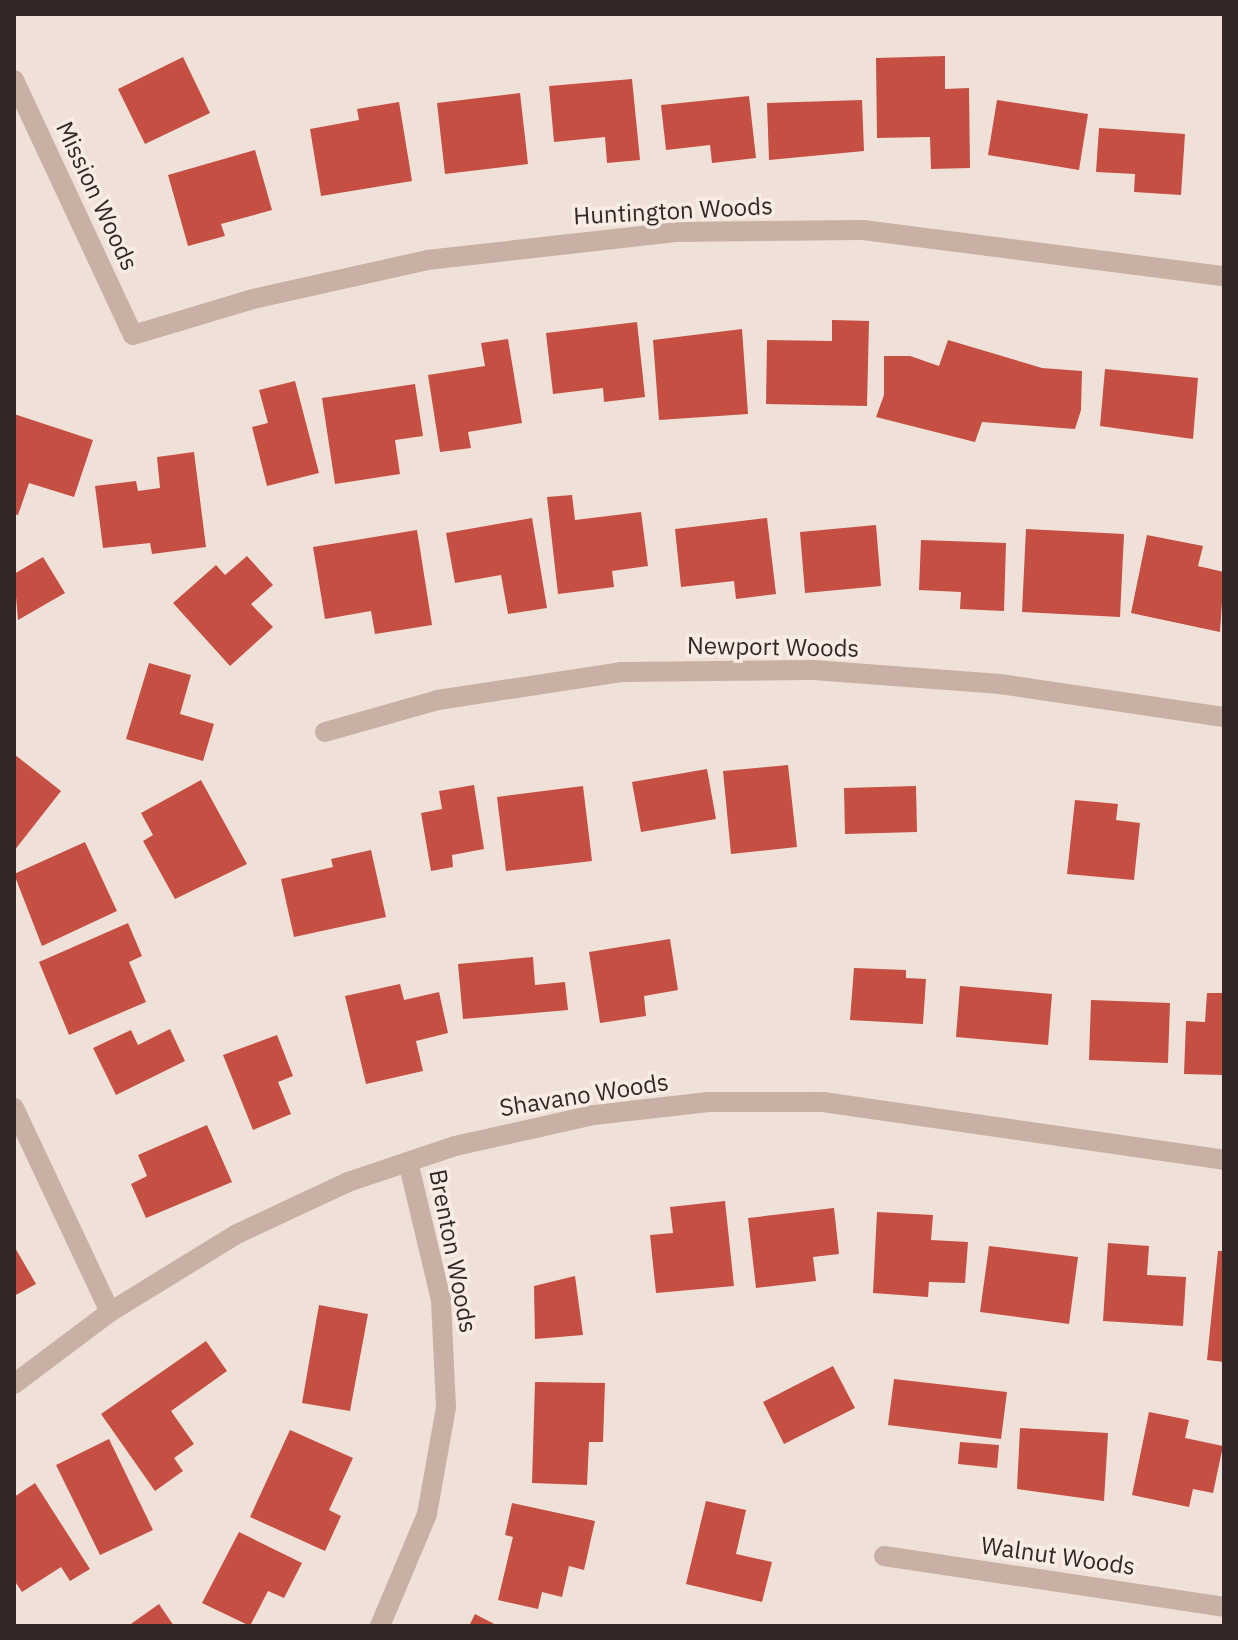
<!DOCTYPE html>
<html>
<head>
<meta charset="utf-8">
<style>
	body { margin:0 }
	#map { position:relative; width:1238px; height:1640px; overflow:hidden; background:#f0e1d8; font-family:"IBM Plex Sans",sans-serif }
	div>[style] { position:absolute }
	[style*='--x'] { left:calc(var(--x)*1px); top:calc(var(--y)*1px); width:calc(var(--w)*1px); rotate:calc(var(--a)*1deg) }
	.building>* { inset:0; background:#c44f42 }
	.minor>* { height:20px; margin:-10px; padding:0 10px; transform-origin:10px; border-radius:10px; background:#c8b0a4 }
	span { translate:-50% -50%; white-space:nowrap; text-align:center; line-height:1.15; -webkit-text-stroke:7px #f8ece4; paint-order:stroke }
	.street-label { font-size:24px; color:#342826 }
	.frame { position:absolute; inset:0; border:16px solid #342826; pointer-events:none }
</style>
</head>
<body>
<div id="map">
	<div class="building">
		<div style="clip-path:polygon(945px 56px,945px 89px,969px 88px,970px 168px,931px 169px,930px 137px,877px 138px,876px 58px)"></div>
		<div style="clip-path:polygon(183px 57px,210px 113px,145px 144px,118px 89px)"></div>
		<div style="clip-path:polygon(632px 79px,640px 160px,607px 163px,605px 137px,554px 142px,549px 86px)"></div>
		<div style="clip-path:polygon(520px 93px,528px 164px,445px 174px,437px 103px)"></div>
		<div style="clip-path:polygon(749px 96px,756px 158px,712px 163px,710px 145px,666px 150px,661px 105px)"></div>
		<div style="clip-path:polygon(862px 100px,864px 151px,769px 160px,767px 103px)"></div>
		<div style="clip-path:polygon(997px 100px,1088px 114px,1079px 170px,988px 155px)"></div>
		<div style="clip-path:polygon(399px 102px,412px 181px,321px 196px,310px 129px,359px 120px,357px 109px)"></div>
		<div style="clip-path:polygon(1099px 128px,1185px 134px,1181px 195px,1134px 192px,1135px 174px,1096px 172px)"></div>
		<div style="clip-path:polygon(255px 150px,272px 210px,221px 224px,225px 236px,188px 246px,168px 175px)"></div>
		<div style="clip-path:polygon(832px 320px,869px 321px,867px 406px,766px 404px,767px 340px,832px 341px)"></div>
		<div style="clip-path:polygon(637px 322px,645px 397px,604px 402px,603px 388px,553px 394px,546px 333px)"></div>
		<div style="clip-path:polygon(742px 329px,748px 414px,659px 420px,653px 340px)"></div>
		<div style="clip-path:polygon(508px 339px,522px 423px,468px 432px,471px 448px,440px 452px,428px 375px,485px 366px,481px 343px)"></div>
		<div style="clip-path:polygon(948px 340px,1042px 368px,1082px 371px,1081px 410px,1075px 429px,982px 422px,975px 442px,876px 417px,884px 395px,884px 356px,910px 356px,939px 366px)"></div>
		<div style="clip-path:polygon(1105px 369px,1198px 378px,1193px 439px,1100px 426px)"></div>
		<div style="clip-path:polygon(295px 381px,319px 473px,267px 486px,252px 427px,268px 423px,259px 390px)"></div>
		<div style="clip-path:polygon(415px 384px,423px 436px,395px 440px,400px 474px,335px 484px,322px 398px)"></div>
		<div style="clip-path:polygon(14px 414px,93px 440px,74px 497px,29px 483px,18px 515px,14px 514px)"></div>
		<div style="clip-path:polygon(194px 452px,206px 547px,152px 554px,150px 543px,103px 548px,95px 486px,136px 481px,138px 491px,160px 488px,157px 457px)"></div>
		<div style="clip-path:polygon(572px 495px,575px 520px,641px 512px,648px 566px,612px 571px,614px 587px,558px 594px,547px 497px)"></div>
		<div style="clip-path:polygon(532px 518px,547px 608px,508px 614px,501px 575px,455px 583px,446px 533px)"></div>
		<div style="clip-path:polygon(767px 518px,776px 594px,736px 599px,734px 581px,681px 587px,675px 529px)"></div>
		<div style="clip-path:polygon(876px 525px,881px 586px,805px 593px,800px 532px)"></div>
		<div style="clip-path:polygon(1026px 529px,1124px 534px,1120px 617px,1022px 612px)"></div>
		<div style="clip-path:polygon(417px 530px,432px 625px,375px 634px,371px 611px,325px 619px,313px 547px)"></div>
		<div style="clip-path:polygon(1147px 535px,1203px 546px,1198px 566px,1224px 572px,1220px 632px,1131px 613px)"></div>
		<div style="clip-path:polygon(921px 540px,1006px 543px,1004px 611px,960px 609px,961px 592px,919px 590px)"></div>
		<div style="clip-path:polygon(247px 556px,273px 585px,251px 604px,273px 627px,230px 666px,173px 603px,216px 565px,225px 575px)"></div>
		<div style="clip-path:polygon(43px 557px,65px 593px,18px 620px,14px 574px)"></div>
		<div style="clip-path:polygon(149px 663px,191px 675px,180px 714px,214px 724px,203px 761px,126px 739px)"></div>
		<div style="clip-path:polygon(14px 754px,61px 791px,14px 851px)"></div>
		<div style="clip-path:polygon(788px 765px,797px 847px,731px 854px,723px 771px)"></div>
		<div style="clip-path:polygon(707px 769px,716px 819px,641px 832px,632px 782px)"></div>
		<div style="clip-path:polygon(201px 780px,247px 864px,175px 899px,143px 841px,153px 835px,141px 813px)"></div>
		<div style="clip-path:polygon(474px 785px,484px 849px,452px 855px,453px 867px,431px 871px,421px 813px,442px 809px,439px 791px)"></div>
		<div style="clip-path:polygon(583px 786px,592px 861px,506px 871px,497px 797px)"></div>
		<div style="clip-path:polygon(916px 786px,917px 832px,845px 834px,844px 788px)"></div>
		<div style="clip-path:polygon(1075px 800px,1118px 804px,1116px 820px,1140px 823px,1134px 880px,1067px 874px)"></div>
		<div style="clip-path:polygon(85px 842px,117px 911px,42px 946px,14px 874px)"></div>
		<div style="clip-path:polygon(371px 850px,386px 917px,294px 937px,281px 879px,333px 867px,331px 859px)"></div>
		<div style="clip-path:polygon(128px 923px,142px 956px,129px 962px,146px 1002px,69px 1035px,39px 962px)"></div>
		<div style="clip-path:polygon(670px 939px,678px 990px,644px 996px,646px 1016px,600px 1023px,589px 952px)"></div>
		<div style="clip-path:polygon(533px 957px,535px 985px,565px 982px,568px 1010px,463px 1019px,458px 964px)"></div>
		<div style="clip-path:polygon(854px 968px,906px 970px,906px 978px,926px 979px,923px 1024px,850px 1020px)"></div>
		<div style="clip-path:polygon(400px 984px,404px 1000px,439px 992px,448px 1033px,416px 1041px,423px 1071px,366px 1084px,345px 996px)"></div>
		<div style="clip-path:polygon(960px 986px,1052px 994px,1048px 1045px,956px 1037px)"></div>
		<div style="clip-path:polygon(1207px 993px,1224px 993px,1224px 1075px,1184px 1074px,1186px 1021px,1205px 1022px)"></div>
		<div style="clip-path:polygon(1091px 1000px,1170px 1003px,1168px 1063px,1089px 1060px)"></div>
		<div style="clip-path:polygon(170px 1029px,185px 1061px,116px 1095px,93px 1048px,131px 1030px,138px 1045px)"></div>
		<div style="clip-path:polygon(277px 1035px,293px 1076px,278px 1082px,291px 1114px,253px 1130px,223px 1055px)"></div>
		<div style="clip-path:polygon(207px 1125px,232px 1182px,146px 1218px,131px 1184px,147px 1176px,138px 1155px)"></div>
		<div style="clip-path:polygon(725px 1201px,734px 1286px,656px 1293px,650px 1235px,673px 1233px,670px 1207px)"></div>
		<div style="clip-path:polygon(834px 1208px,839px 1254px,813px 1257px,816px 1281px,756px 1288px,748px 1218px)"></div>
		<div style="clip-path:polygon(877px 1212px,933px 1215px,931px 1240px,968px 1242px,965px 1283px,929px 1282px,928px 1297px,873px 1293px)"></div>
		<div style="clip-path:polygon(1108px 1243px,1149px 1246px,1147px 1275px,1186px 1277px,1183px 1326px,1103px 1321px)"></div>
		<div style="clip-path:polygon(14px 1246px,36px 1284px,14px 1296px)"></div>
		<div style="clip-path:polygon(989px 1246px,1078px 1257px,1069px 1324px,980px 1312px)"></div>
		<div style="clip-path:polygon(1218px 1251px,1224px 1251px,1224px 1362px,1207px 1360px)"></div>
		<div style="clip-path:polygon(575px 1276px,583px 1335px,535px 1339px,534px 1286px)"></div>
		<div style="clip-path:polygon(319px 1305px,368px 1314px,350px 1411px,302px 1403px)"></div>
		<div style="clip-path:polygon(206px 1341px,227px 1371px,171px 1411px,194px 1444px,174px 1458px,183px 1471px,155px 1491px,101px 1414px)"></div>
		<div style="clip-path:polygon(833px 1366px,855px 1408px,784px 1444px,763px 1402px)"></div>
		<div style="clip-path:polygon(894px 1379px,1007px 1392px,1001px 1439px,888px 1425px)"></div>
		<div style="clip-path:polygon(535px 1382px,605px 1383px,603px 1442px,589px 1442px,587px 1485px,532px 1483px)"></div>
		<div style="clip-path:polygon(1149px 1412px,1189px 1420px,1185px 1438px,1223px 1446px,1213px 1493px,1193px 1489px,1189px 1507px,1132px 1495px)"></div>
		<div style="clip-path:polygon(1020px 1428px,1108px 1433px,1104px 1501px,1017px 1489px)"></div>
		<div style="clip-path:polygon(290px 1430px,353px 1458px,329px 1510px,341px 1516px,325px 1551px,250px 1517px)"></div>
		<div style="clip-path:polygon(109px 1439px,153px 1530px,100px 1555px,56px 1465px)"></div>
		<div style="clip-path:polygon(960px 1442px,999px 1445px,997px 1468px,958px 1464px)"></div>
		<div style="clip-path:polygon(35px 1483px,90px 1569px,70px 1581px,61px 1567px,22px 1592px,14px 1580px,14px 1497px)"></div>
		<div style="clip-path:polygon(706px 1501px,746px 1510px,736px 1554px,772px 1562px,762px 1602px,686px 1584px)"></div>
		<div style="clip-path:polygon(512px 1503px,595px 1521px,584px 1570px,569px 1566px,562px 1597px,542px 1592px,538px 1609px,498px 1600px,513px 1537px,505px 1535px)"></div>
		<div style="clip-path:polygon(239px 1532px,302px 1563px,284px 1598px,268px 1591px,250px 1626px,202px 1603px)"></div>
		<div style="clip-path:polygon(159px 1604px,174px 1626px,128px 1626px)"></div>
		<div style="clip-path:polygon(475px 1614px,498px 1626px,469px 1626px)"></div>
	</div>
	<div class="minor">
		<div style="--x:14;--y:80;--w:281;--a:65"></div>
		<div style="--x:133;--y:335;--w:125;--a:-16.7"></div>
		<div style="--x:253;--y:299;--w:178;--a:-12.6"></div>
		<div style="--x:427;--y:260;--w:250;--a:-6.4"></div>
		<div style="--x:675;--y:232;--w:188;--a:-0.6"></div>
		<div style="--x:863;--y:230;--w:364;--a:7.3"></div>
		<div style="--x:325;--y:732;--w:117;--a:-15.8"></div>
		<div style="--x:438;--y:700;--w:185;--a:-8.7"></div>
		<div style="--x:621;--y:672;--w:192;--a:-0.6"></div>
		<div style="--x:813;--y:670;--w:188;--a:4.3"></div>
		<div style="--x:1000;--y:684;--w:226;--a:8.4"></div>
		<div style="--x:14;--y:1108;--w:225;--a:64.8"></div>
		<div style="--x:14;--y:1384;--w:120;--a:-36.9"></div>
		<div style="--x:110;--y:1312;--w:149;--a:-31.6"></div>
		<div style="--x:237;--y:1234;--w:123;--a:-25.1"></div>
		<div style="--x:348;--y:1182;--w:113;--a:-18.6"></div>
		<div style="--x:455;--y:1146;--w:142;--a:-12.6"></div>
		<div style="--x:594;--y:1115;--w:115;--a:-6.5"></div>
		<div style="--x:708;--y:1102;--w:115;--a:0"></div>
		<div style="--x:823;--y:1102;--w:405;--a:8.2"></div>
		<div style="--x:884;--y:1556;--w:344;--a:8.5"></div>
		<div style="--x:380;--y:1626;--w:121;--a:-67.2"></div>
		<div style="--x:427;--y:1514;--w:109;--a:-79.9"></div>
		<div style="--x:446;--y:1407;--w:107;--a:-92.7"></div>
		<div style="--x:441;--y:1300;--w:142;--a:-103.4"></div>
	</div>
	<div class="street-label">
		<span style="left:97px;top:196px;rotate:65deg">Mission Woods</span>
		<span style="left:673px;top:211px;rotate:-3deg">Huntington Woods</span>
		<span style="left:773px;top:647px;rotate:1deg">Newport Woods</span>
		<span style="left:584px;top:1095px;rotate:-9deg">Shavano Woods</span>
		<span style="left:453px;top:1251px;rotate:79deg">Brenton Woods</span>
		<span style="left:1058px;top:1556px;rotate:8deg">Walnut Woods</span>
	</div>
	<div class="frame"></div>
</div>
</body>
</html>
